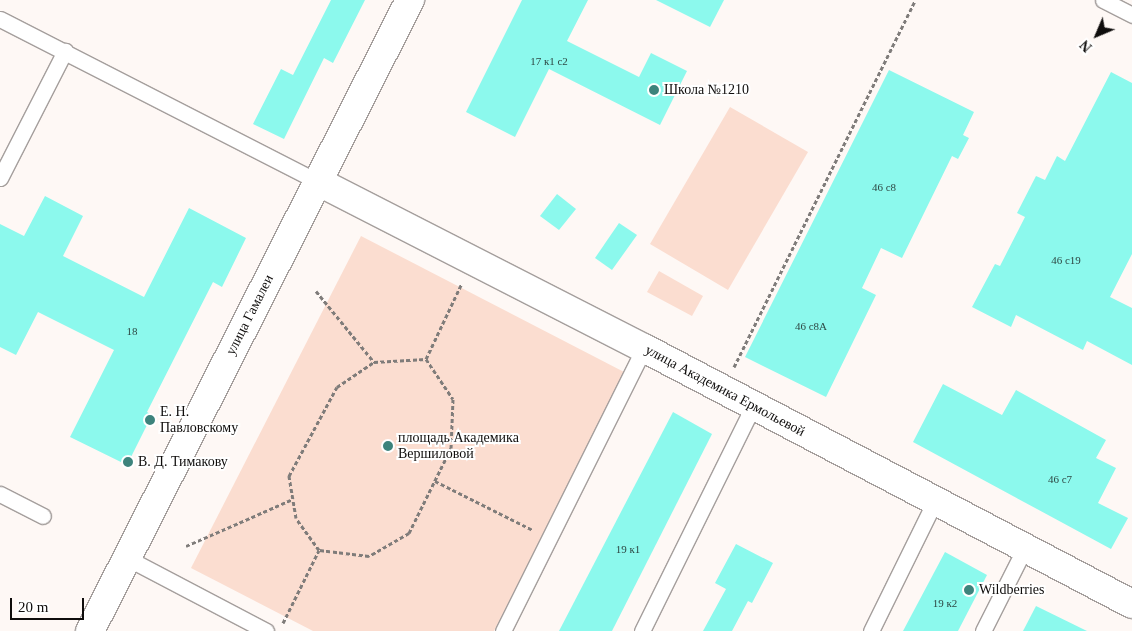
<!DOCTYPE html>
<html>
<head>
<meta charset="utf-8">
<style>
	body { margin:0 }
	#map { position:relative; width:1132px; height:631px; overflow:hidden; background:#fef8f5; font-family:Georgia,serif }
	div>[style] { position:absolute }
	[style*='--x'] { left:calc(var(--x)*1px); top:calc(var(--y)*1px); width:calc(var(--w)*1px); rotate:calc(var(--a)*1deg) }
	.green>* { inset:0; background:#fbddd0 }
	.building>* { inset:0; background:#8cf9ed }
	.path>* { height:3px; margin-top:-1.5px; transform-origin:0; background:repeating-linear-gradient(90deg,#7f7c7a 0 4px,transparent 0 6.5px) }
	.roads { filter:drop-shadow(1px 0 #a59f9d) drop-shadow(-1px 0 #a59f9d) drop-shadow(0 1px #a59f9d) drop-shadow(0 -1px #a59f9d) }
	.service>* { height:15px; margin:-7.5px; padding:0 7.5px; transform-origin:7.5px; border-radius:7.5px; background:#fff }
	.minor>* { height:28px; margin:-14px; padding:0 14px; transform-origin:14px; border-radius:14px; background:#fff }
	.tertiary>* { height:28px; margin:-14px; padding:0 14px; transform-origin:14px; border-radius:14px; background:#fff }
	.dots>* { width:14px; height:14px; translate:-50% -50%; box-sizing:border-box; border:2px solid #fff; border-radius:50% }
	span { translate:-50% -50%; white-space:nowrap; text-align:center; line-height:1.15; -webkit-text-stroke:4px #fff; paint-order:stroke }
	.number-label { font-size:11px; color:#2e4844 }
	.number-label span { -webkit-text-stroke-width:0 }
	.poi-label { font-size:14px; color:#0f0d0c }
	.left { translate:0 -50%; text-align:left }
	.street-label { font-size:14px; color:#0f0d0c }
	.north { position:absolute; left:1072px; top:10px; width:50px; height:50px; -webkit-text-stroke:4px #fff; paint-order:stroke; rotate:225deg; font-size:14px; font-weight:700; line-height:20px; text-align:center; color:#0f0d0c }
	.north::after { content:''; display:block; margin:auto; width:18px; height:22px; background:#0f0d0c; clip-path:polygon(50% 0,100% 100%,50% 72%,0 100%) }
	.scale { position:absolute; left:10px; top:598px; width:74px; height:22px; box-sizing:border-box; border:2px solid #0f0d0c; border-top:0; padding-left:6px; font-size:15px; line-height:18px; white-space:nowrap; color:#0f0d0c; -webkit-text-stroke:4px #fff; paint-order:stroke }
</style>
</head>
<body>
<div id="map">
	<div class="green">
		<div style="clip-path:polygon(730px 107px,808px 152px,728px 290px,650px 244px)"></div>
		<div style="clip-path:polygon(361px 236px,626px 373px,494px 631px,313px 631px,191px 568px)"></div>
		<div style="clip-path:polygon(659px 271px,703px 296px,692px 316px,647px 292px)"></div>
	</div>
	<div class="building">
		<div style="clip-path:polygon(331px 0,365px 0,333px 63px,324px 58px,284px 139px,253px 124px,281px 69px,293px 75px)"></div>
		<div style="clip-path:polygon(522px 0,588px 0,567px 41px,639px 77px,651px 53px,687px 71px,660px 125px,549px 69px,515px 137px,466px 112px)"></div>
		<div style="clip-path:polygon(656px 0,724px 0,710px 27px)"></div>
		<div style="clip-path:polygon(889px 70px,974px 112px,963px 135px,969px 138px,958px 159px,952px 156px,902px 258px,881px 248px,862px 288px,876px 295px,826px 397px,745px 357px)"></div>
		<div style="clip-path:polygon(1111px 72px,1132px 83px,1132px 254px,1110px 297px,1132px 308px,1132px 365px,1087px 341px,1083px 350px,1016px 315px,1011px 327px,972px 307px,995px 264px,1000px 266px,1025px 217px,1017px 213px,1036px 176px,1045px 180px,1057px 156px,1065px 161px)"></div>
		<div style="clip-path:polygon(557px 194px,576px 209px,559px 230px,540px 216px)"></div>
		<div style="clip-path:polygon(45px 196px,83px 216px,63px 256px,144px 297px,189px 208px,246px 238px,222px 287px,213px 282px,147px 412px,152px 415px,127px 465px,70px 437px,114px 350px,38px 312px,16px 355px,0 347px,0 224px,24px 236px)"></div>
		<div style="clip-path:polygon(619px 223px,637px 235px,612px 270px,595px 258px)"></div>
		<div style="clip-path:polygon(943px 384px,1002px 415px,1016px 390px,1106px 440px,1096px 458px,1116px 468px,1098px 503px,1128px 518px,1111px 549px,913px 442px)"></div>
		<div style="clip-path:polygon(673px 412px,712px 434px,612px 631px,559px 631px)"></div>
		<div style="clip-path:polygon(736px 544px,773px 563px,752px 603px,748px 601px,732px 631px,703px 631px,726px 589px,715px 583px)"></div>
		<div style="clip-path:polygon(945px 552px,987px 575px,958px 631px,903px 631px)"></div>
		<div style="clip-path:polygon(1036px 606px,1087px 631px,1023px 631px)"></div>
	</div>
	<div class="path">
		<div style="--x:316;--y:291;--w:92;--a:50.8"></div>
		<div style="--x:426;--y:359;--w:48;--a:56"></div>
		<div style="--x:453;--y:399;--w:49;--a:92.3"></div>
		<div style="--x:451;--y:448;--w:95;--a:116.3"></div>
		<div style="--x:409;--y:533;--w:46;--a:150.1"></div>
		<div style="--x:369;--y:556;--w:50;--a:-173.2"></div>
		<div style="--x:319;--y:550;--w:39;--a:-126"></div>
		<div style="--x:296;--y:518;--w:43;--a:-99.5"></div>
		<div style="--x:289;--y:476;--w:101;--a:-61.7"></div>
		<div style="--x:337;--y:387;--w:45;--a:-34"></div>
		<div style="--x:374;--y:362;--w:52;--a:-3.3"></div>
		<div style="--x:426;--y:359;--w:84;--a:-64.7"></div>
		<div style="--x:734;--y:367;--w:409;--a:-63.7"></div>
		<div style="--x:435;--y:481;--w:110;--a:26.6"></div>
		<div style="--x:186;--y:546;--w:117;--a:-23.7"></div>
		<div style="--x:283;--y:623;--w:81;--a:-63.7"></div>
	</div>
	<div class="roads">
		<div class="service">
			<div style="--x:1103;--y:0;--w:33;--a:27"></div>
			<div style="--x:0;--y:19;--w:356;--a:27.1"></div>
			<div style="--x:0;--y:178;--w:143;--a:-62.9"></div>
			<div style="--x:0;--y:494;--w:48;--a:27.1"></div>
			<div style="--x:127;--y:558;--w:157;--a:27.7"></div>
			<div style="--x:503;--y:631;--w:316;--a:-63.5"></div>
			<div style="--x:642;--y:631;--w:251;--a:-63.7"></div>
			<div style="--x:871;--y:631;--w:145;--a:-63.8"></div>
			<div style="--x:983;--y:631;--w:93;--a:-63.2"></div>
		</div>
		<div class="minor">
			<div style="--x:317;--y:181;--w:367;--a:27.1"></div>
			<div style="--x:644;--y:348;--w:551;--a:27.68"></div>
		</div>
		<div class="tertiary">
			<div style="--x:90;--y:631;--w:708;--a:-63.11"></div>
		</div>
	</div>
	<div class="dots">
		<div style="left:654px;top:90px;background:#3d837c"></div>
		<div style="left:150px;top:420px;background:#3d837c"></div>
		<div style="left:388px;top:446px;background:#3d837c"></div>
		<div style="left:128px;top:462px;background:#3d837c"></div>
		<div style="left:969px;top:590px;background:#3d837c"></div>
	</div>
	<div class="number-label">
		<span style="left:549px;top:61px">17 к1 с2</span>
		<span style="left:884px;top:187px">46 с8</span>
		<span style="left:1066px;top:260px">46 с19</span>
		<span style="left:811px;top:326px">46 с8А</span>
		<span style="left:132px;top:331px">18</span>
		<span style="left:1060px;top:479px">46 с7</span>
		<span style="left:628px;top:549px">19 к1</span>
		<span style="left:945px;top:603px">19 к2</span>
	</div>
	<div class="poi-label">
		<span class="left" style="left:664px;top:90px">Школа №1210</span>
		<span class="left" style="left:160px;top:420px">Е. Н.<br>Павловскому</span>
		<span class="left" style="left:398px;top:446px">площадь Академика<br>Вершиловой</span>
		<span class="left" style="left:138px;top:462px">В. Д. Тимакову</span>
		<span class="left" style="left:979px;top:590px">Wildberries</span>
	</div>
	<div class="street-label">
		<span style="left:250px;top:315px;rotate:-63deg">улица Гамалеи</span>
		<span style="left:725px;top:391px;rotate:28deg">улица Академика Ермольевой</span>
	</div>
	<div class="north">N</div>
	<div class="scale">20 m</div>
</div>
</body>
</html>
